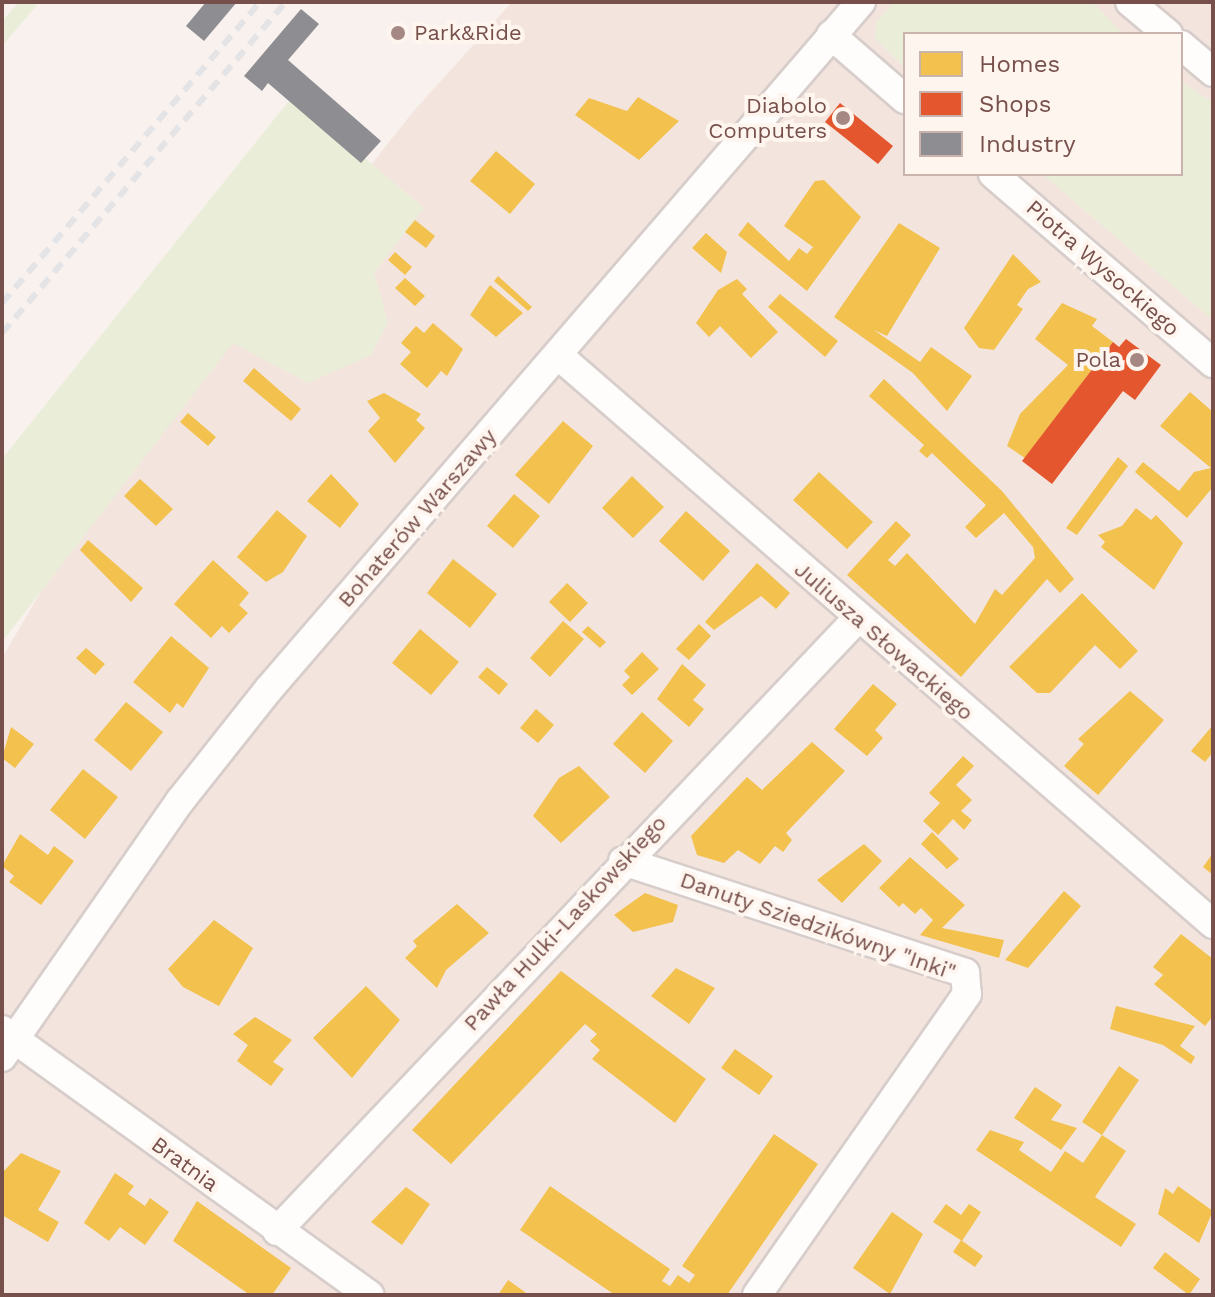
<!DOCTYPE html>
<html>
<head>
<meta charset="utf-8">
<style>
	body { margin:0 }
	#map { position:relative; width:1215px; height:1297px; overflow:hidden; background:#f8f1ee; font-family:"Work Sans",sans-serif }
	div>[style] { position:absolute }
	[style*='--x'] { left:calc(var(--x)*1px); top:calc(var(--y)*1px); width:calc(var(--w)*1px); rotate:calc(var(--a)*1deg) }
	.residential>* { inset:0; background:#f3e5de }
	.green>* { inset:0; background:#eaeed8 }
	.homes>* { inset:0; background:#f2c14e }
	.shops>* { inset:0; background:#e4572e }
	.industry>* { inset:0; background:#8d8d92 }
	.roads { filter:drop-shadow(2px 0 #d7cdca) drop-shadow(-2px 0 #d7cdca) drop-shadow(0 2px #d7cdca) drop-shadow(0 -2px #d7cdca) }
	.street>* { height:28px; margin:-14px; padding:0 14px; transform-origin:14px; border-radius:14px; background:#fefdfc }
	.rail>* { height:6px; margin-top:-3px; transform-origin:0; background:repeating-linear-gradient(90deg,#e4e3e6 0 12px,transparent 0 20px) }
	.dots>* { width:22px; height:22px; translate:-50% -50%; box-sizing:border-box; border:4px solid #fff5ef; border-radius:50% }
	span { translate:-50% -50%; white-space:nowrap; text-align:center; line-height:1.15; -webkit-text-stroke:8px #fff5ef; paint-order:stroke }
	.poi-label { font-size:22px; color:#78504b }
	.left { translate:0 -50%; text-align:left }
	.right { translate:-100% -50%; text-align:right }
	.street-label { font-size:22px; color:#78504b }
	.frame { position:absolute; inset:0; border:4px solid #78504b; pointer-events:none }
	.legend { position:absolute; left:903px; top:32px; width:280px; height:144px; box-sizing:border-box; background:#fff5ef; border:2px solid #c9b3ad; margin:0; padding:10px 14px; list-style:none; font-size:24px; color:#78504b }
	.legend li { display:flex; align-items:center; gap:16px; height:40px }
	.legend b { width:40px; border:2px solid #c9b3ad }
</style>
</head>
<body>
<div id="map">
	<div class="residential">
		<div style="clip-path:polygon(evenodd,512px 2px,1213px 2px,1213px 1295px,2px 1295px,2px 658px,62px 556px,412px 113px,512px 2px,905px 34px,1181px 34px,1181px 174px,905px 174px,905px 34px)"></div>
	</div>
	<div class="green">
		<div style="clip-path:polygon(19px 2px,37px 5px,2px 46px,2px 21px)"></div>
		<div style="clip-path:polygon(894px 2px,1093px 2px,1123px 34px,905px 34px,905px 68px,875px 38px,876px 23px)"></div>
		<div style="clip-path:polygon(1181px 81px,1213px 103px,1213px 320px,1042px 174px,1181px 174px)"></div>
		<div style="clip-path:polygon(292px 97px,424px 208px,374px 273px,388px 322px,371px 355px,308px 383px,233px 343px,2px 642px,2px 459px)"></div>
	</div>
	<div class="homes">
		<div style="clip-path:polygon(638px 97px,679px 121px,639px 160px,575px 115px,589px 98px,627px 111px)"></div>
		<div style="clip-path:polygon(496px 151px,535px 184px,510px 214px,470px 181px)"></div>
		<div style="clip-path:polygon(824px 180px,861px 217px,807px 291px,738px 235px,748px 222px,789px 261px,799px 248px,807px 254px,813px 247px,784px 226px,815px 181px)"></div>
		<div style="clip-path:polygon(415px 220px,435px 236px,426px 248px,405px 232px)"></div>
		<div style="clip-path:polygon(899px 223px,940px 248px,887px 336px,874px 330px,920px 362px,931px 347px,972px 376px,947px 411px,913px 373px,834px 317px)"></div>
		<div style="clip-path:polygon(706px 233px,727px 252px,721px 273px,692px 248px)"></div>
		<div style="clip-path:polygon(395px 252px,412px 267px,405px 275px,388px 260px)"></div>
		<div style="clip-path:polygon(1013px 254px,1041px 282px,1028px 289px,1017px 305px,1023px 309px,994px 350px,979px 348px,964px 328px)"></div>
		<div style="clip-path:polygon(498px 276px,532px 307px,528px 311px,494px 281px)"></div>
		<div style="clip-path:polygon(405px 278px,425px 296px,415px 306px,395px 288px)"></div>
		<div style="clip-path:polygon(737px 279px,747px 289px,742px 294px,778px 332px,751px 358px,720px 326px,709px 337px,696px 323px,718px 290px)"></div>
		<div style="clip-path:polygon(490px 285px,523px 313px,496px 337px,470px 315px)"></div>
		<div style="clip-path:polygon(780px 294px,838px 341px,825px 357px,768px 307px)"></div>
		<div style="clip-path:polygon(1062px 303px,1097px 319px,1092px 326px,1113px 342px,1025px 458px,1007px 446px,1020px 414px,1068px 365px,1035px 339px)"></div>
		<div style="clip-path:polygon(433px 323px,463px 349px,447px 376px,441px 371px,427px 388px,400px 364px,411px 352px,401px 343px,416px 326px,424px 333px)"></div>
		<div style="clip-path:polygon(254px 368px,301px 409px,291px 421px,243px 381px)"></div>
		<div style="clip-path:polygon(884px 379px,1002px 491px,1074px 579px,1060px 593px,1047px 579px,961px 677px,847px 575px,896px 521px,911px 535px,888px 560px,895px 566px,907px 553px,975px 624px,995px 589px,1002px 595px,1035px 558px,1033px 547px,1004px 513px,976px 538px,965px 527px,986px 505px,932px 453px,927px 458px,919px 451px,924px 445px,869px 396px)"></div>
		<div style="clip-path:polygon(1190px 392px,1213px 412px,1213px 487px,1187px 518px,1135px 472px,1143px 462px,1179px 491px,1194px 472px,1211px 468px,1160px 426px)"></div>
		<div style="clip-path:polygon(384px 393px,421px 414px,416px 420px,425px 428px,395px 463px,368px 431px,380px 418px,367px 401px)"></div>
		<div style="clip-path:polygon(188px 413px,216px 437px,208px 446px,180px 422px)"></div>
		<div style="clip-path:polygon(563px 421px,593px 446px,549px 504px,515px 475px)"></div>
		<div style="clip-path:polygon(1118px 457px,1128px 466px,1077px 535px,1066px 528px)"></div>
		<div style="clip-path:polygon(819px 472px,873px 522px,847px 549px,793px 500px)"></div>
		<div style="clip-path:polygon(331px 474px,359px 504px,340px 528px,307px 501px)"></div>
		<div style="clip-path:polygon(632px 476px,664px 507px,633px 538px,602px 508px)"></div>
		<div style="clip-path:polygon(140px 479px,173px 509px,156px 526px,124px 496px)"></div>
		<div style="clip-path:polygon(514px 494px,540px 516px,513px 548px,487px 526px)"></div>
		<div style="clip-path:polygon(1136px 508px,1151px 520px,1156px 515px,1183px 543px,1154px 590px,1101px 547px,1105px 542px,1098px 535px,1122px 526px)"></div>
		<div style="clip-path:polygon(277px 510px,307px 536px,283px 572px,266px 582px,237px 557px)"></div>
		<div style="clip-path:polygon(686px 511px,730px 551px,703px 581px,659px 541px)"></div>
		<div style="clip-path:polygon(88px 540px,143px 588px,131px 602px,80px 550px)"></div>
		<div style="clip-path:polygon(453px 559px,497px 594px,470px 628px,427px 593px)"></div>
		<div style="clip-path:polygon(213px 560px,249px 593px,239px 605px,248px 613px,229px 633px,222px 626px,211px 638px,174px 604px)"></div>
		<div style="clip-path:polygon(757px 563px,790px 593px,776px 609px,761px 596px,714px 630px,705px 622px)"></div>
		<div style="clip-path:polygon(567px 583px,588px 603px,570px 622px,549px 602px)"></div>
		<div style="clip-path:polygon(1082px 593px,1138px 651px,1120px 669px,1095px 645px,1050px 693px,1037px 693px,1009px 667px)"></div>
		<div style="clip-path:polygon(563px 621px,584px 639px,550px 677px,530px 658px)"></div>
		<div style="clip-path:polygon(699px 624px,711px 636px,689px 660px,676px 649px)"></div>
		<div style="clip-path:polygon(588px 626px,606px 642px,600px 648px,582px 632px)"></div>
		<div style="clip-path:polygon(420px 629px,459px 662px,431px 695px,392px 663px)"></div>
		<div style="clip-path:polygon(171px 636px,209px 668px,183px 708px,177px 703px,170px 713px,133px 682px)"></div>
		<div style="clip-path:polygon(86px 648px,105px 664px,95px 675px,76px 658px)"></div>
		<div style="clip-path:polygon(642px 652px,659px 669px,632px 695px,622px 685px,630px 677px,624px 671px)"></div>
		<div style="clip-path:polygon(682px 664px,706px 685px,693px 700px,704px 709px,689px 727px,657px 699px)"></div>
		<div style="clip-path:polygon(487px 667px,508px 684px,499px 695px,478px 677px)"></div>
		<div style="clip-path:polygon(873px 684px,897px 704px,875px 730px,883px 738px,867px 756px,834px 729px)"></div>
		<div style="clip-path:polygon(1130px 691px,1164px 720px,1098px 795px,1064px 766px,1084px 744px,1078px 739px)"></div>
		<div style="clip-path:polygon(126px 702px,163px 732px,131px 771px,94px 740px)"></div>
		<div style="clip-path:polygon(536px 709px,554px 725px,538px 743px,520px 728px)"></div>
		<div style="clip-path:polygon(642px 712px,673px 741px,645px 773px,613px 744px)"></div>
		<div style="clip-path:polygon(1213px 725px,1213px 752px,1205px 762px,1191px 751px)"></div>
		<div style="clip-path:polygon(11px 727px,34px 744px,15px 768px,2px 758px)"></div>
		<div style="clip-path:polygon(812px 742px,845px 771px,786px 833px,792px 840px,783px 852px,775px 846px,760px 864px,738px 850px,724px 863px,697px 855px,691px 836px,747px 777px,762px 790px)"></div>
		<div style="clip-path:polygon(963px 756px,974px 766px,956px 785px,972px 800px,961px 811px,972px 820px,964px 830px,953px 819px,938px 835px,923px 821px,940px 803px,929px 793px)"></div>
		<div style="clip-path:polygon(579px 766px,610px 797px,561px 843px,533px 816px,559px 778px)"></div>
		<div style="clip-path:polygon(83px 769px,118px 797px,85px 839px,50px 810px)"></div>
		<div style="clip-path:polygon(932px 832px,959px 859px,947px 869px,921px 844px)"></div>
		<div style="clip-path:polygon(20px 834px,48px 855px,54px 846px,74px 861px,41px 905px,9px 882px,14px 876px,2px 866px)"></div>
		<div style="clip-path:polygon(864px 844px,882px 861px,842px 903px,817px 880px)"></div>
		<div style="clip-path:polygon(1213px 853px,1213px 875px,1203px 867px)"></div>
		<div style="clip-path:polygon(910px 857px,965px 905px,942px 928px,1004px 940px,999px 958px,920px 935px,933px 920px,921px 908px,915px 914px,903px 903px,899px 907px,879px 888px)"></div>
		<div style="clip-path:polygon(1064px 891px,1081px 906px,1028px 968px,1005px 960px)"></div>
		<div style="clip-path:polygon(645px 893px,678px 905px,673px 922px,633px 932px,614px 915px)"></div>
		<div style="clip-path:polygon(457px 904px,489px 933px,446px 970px,437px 988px,405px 958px,417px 946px,413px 941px)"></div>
		<div style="clip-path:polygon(214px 920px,253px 948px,219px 1006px,183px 987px,168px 969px)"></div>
		<div style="clip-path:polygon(1181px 934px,1213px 959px,1213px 1016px,1205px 1026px,1154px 984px,1163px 975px,1153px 967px)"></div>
		<div style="clip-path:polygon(676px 968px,715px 988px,689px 1024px,651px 996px)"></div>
		<div style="clip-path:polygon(561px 971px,706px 1079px,675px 1123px,592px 1059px,600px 1050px,590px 1041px,597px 1034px,585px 1024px,451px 1164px,412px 1130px)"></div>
		<div style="clip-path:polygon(366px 986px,400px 1020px,352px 1078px,313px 1038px)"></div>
		<div style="clip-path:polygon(1116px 1006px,1195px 1026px,1180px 1046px,1195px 1057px,1191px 1064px,1163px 1045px,1110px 1029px)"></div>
		<div style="clip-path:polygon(255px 1017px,292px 1040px,273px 1062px,284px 1069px,271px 1086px,237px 1061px,248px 1045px,233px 1034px)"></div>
		<div style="clip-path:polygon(735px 1049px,773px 1076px,759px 1095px,721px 1068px)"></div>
		<div style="clip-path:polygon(1119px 1066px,1139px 1080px,1102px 1135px,1082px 1122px)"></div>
		<div style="clip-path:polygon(1035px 1087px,1062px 1105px,1051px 1120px,1077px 1128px,1061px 1150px,1014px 1118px)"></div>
		<div style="clip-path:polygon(990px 1130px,1024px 1142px,1019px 1150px,1051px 1172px,1065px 1151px,1083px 1163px,1102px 1135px,1126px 1151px,1095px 1197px,1136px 1224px,1121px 1247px,976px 1150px)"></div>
		<div style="clip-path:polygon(774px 1134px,818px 1164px,727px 1295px,615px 1295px,520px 1230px,550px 1186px,670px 1269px,662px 1281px,670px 1286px,678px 1275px,689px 1283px,695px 1275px,682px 1266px)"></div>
		<div style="clip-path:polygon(21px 1153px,61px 1171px,38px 1210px,59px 1222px,48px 1242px,2px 1215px,2px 1173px)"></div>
		<div style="clip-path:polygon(115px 1173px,134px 1186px,128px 1194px,145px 1206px,150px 1198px,169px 1212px,145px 1245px,120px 1227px,109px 1241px,84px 1223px)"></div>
		<div style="clip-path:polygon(1178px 1186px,1213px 1211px,1199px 1243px,1158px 1214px,1165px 1188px,1173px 1194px)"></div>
		<div style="clip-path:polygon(406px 1187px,430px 1204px,402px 1245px,371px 1222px)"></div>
		<div style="clip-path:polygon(197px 1201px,291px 1268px,272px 1295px,250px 1295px,173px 1241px)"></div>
		<div style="clip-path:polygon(946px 1204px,961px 1215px,969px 1204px,981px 1212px,962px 1241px,933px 1222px)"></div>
		<div style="clip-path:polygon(892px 1212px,923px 1234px,890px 1294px,853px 1268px)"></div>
		<div style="clip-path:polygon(961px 1240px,983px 1256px,975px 1267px,953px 1252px)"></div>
		<div style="clip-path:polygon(1165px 1252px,1200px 1279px,1189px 1295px,1153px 1268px)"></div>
		<div style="clip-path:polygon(508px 1280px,529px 1295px,498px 1295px)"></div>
	</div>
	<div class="shops">
		<div style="clip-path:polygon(840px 103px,893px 146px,878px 164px,825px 122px)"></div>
		<div style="clip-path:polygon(1126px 339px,1161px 365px,1135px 400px,1123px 391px,1052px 484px,1022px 461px,1113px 342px,1119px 347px)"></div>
	</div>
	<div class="industry">
		<div style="clip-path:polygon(206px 2px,237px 2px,204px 41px,186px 26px)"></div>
		<div style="clip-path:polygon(301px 9px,319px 24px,288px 60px,381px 141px,361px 163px,268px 83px,262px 91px,244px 76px)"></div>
	</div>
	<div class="roads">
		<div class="street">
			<div style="--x:1130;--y:2;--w:50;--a:40.1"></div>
			<div style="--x:831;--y:35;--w:98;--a:40.9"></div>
			<div style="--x:1181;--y:45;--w:42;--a:40.2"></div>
			<div style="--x:993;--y:174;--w:290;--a:40.7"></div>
			<div style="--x:558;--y:355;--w:868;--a:40.98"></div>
			<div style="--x:623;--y:861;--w:360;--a:18.1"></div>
			<div style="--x:965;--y:973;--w:21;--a:85"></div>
			<div style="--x:967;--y:994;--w:367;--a:124.9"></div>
			<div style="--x:2;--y:1030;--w:453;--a:35.8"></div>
			<div style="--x:2;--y:1057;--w:312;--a:-55.2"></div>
			<div style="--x:180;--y:801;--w:142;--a:-51.6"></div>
			<div style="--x:268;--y:690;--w:908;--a:-49.24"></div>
			<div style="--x:277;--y:1231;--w:843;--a:-46.54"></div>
		</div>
	</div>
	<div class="rail">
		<div style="--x:2;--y:303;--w:396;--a:-49.4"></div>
		<div style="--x:2;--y:333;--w:436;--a:-49.4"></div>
	</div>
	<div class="dots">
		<div style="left:398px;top:33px;background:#a58884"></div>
		<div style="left:843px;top:118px;background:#a58884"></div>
		<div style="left:1137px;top:360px;background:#a58884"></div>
	</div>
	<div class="poi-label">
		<span class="left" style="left:414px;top:33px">Park&amp;Ride</span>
		<span class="right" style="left:827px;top:118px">Diabolo<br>Computers</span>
		<span class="right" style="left:1121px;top:360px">Pola</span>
	</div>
	<div class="street-label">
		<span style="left:1103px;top:268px;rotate:41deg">Piotra Wysockiego</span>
		<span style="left:417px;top:518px;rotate:-49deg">Bohaterów Warszawy</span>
		<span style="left:884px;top:641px;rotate:41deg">Juliusza Słowackiego</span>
		<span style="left:565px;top:923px;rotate:-47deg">Pawła Hulki-Laskowskiego</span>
		<span style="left:818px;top:926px;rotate:19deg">Danuty Sziedzikówny "Inki"</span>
		<span style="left:185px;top:1164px;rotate:36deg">Bratnia</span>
	</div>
	<div class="frame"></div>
	<ul class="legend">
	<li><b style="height:22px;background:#f2c14e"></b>Homes</li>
	<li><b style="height:22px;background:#e4572e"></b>Shops</li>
	<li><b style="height:22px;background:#8d8d92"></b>Industry</li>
	</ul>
</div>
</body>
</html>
